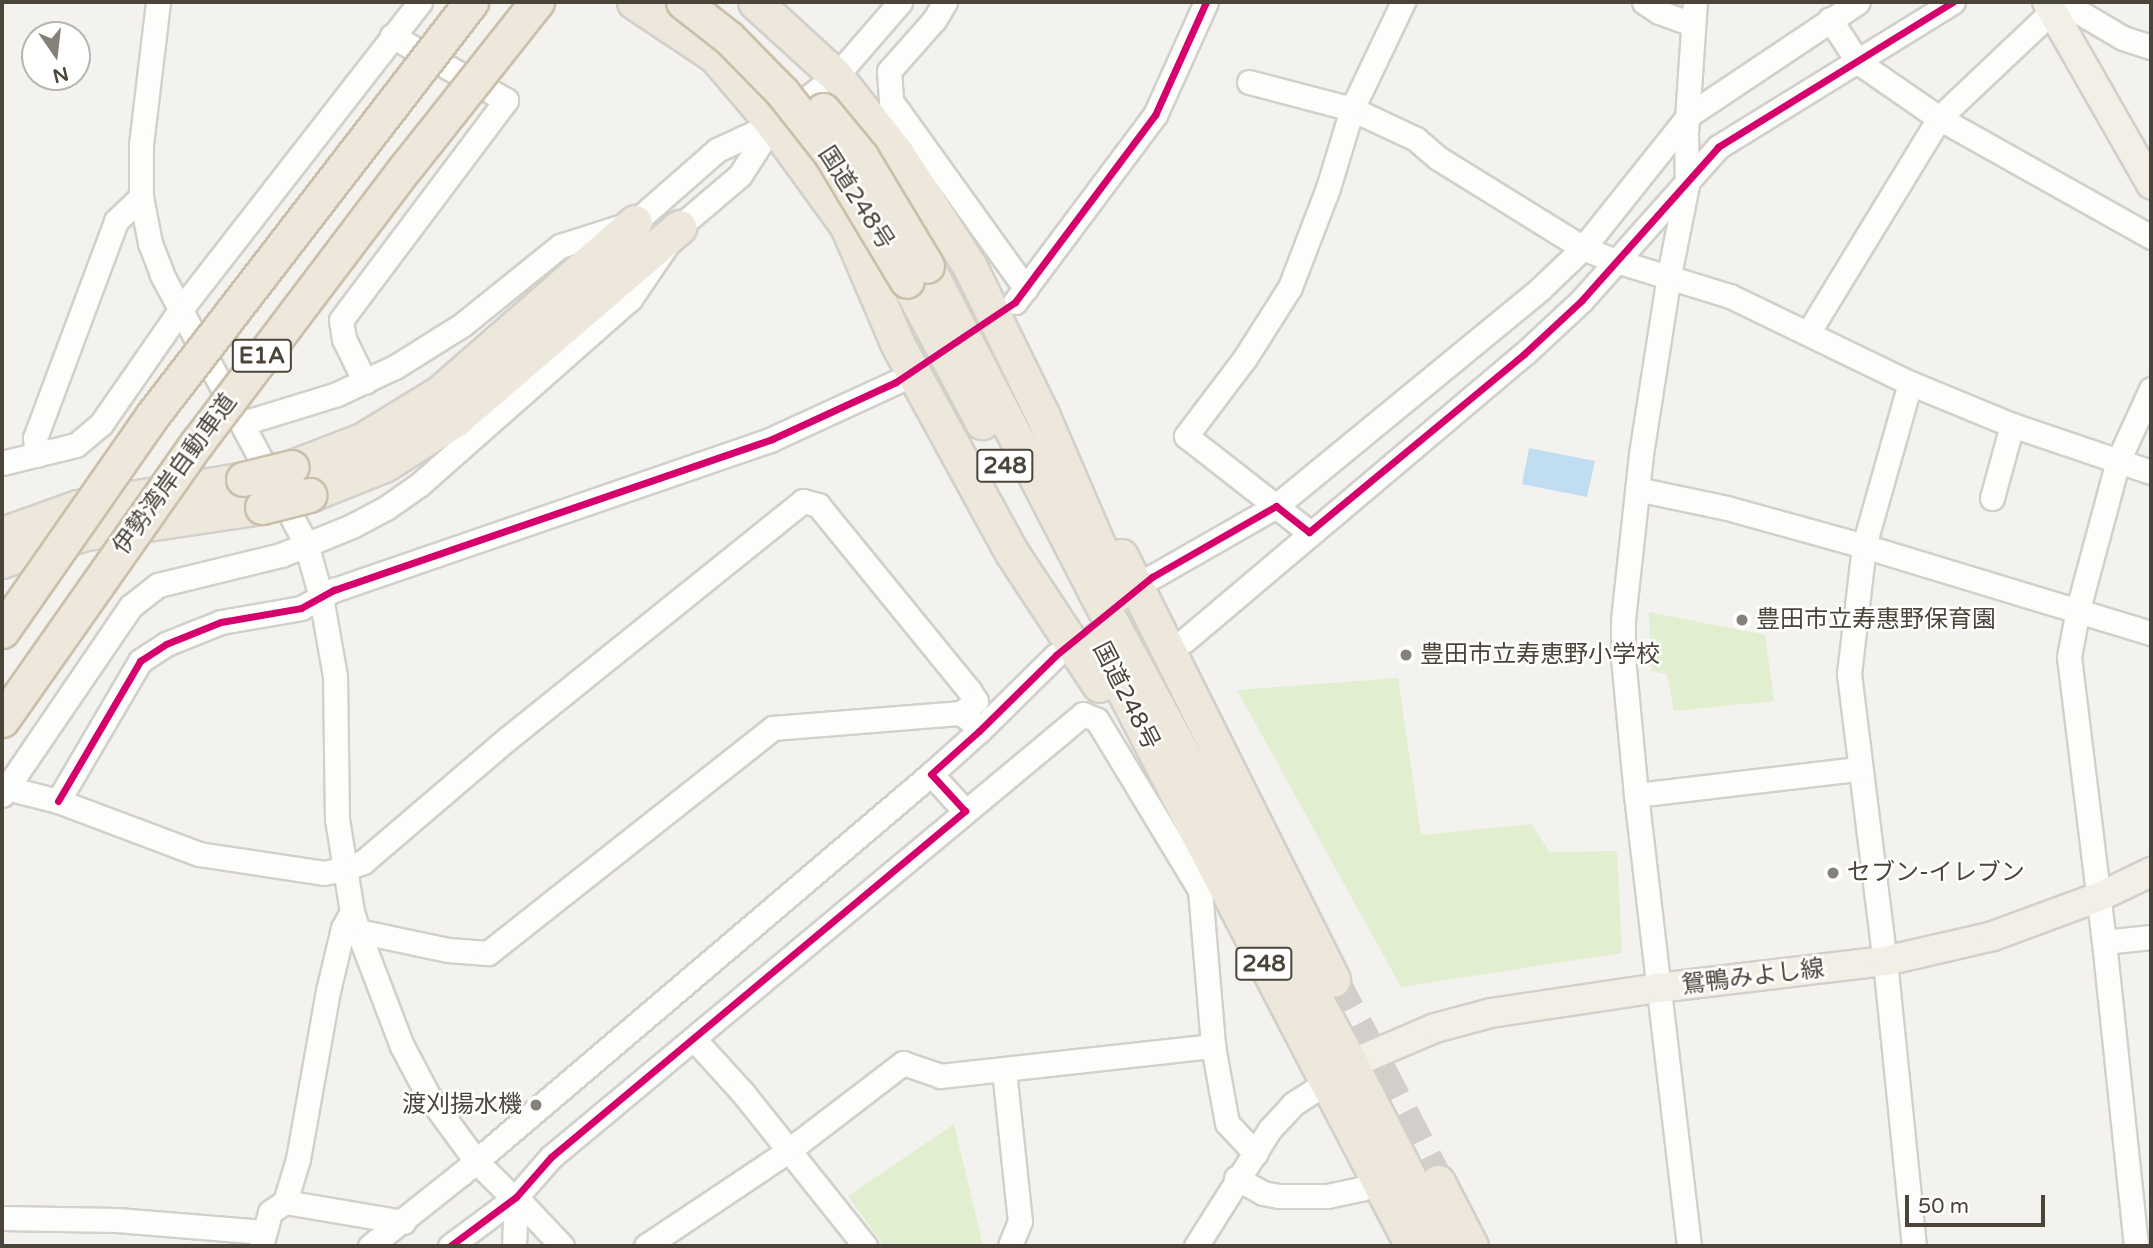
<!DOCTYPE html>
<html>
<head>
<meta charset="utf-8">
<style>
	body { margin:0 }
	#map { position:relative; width:2153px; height:1248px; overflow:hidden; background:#f4f2ee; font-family:"Varela Round","Noto Sans JP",sans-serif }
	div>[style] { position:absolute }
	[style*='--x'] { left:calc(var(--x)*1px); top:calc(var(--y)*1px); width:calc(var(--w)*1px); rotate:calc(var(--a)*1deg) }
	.green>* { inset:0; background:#e1eecf }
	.water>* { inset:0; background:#c0ddf1 }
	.highway-tunnel>* { height:33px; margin-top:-16.5px; transform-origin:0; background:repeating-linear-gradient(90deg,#d2cfca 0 33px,transparent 0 50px) }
	.roads { filter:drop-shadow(2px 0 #d2d0cb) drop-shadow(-2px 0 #d2d0cb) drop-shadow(0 2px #d2d0cb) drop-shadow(0 -2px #d2d0cb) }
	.minor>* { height:23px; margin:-11.5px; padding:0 11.5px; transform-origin:11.5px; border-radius:11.5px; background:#fdfdfc }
	.major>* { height:28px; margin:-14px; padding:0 14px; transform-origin:14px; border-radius:14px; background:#f2efe6 }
	.highway>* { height:33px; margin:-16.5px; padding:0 16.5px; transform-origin:16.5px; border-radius:16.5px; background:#ede8db }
	.bridges { filter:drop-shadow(2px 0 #ccbfa9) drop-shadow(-2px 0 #ccbfa9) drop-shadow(0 2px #ccbfa9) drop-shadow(0 -2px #ccbfa9) }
	.highway-bridge>* { height:33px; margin:-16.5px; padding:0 16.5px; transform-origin:16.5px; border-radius:16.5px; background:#ede8db }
	.cycleway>* { height:7px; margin:-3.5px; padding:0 3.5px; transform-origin:3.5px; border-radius:3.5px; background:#d6006c }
	.dots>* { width:19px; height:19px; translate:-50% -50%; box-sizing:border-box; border:4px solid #fff; border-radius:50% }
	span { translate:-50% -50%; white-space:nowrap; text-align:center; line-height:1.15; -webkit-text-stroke:5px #fff; paint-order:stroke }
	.shield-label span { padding:2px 5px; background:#fff; border:2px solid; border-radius:5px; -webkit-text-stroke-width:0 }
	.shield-label { font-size:23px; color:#4b4439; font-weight:700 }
	.street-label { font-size:24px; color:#4b4439 }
	.poi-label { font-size:24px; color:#4b4439 }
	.left { translate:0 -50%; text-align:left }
	.right { translate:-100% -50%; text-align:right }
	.frame { position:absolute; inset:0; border:4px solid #4b4439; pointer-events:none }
	.north { position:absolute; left:21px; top:21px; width:70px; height:70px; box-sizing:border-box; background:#fff; border:2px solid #b7b4b0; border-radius:50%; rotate:166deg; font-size:19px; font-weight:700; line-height:28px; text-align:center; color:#4b4439 }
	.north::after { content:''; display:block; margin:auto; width:24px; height:32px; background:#868178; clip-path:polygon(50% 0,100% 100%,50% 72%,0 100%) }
	.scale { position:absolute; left:1905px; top:1195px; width:140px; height:32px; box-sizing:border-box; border:4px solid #4b4439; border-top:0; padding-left:9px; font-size:21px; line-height:24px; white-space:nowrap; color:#4b4439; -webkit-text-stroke:5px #fff; paint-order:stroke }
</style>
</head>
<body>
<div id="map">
	<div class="green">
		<div style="clip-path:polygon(1649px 612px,1765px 635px,1774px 701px,1674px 711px,1667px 674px,1651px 671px)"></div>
		<div style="clip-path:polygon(1398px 678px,1421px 835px,1531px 824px,1550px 852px,1617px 851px,1622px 953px,1401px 987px,1237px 690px)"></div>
		<div style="clip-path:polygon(954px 1124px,983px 1246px,884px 1246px,848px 1196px)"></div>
	</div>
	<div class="water">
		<div style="clip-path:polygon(1529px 448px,1595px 461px,1587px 497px,1522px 484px)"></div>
	</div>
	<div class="highway-tunnel">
		<div style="--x:1333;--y:980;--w:228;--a:62.5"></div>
	</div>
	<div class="roads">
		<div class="minor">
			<div style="--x:158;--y:2;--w:144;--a:96.8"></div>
			<div style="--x:141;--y:145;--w:52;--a:90"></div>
			<div style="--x:141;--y:197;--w:47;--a:78.9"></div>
			<div style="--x:150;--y:243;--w:34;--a:69"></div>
			<div style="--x:162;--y:275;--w:305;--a:61.8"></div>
			<div style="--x:306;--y:544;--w:55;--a:74.2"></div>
			<div style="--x:321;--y:597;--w:80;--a:80"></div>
			<div style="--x:335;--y:676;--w:143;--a:89.2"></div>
			<div style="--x:337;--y:819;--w:94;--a:80.8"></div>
			<div style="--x:352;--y:912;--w:20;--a:72"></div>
			<div style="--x:358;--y:931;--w:123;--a:69.1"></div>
			<div style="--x:402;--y:1046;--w:58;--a:62.1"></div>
			<div style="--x:429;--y:1097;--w:79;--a:53.7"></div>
			<div style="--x:476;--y:1161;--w:47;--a:45"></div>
			<div style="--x:509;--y:1194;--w:8;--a:23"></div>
			<div style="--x:516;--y:1197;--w:67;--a:46.8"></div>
			<div style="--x:945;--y:2;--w:21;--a:121"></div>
			<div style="--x:934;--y:20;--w:68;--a:131.4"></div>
			<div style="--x:889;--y:71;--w:30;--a:86"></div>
			<div style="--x:891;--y:101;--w:231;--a:54.3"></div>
			<div style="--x:1644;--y:2;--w:18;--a:34"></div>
			<div style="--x:1659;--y:12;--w:35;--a:20"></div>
			<div style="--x:2062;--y:2;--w:71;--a:30.5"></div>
			<div style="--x:2123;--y:38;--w:29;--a:18"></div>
			<div style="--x:1830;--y:19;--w:51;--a:56.9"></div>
			<div style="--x:1858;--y:62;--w:98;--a:34.7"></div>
			<div style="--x:1939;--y:118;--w:243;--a:29.3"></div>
			<div style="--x:1249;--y:82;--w:106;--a:14.7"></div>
			<div style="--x:1352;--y:109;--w:71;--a:25.1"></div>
			<div style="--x:1416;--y:139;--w:29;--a:41"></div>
			<div style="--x:1438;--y:158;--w:171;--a:31.8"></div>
			<div style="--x:1583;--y:248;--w:35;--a:22"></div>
			<div style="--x:1616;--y:261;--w:119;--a:17.1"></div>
			<div style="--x:1730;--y:296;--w:200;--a:25.8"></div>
			<div style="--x:1910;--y:383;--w:110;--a:22.4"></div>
			<div style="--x:2012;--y:425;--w:147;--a:18.7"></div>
			<div style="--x:1015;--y:302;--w:234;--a:-53.2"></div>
			<div style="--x:1155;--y:115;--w:124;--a:-65.7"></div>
			<div style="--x:1808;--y:333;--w:252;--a:-58.6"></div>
			<div style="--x:1939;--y:118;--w:156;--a:-43.4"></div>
			<div style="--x:365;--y:382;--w:48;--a:-116"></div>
			<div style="--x:344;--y:339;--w:19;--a:-99"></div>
			<div style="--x:341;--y:320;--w:275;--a:-53.1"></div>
			<div style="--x:506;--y:100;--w:131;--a:-150.7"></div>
			<div style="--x:1910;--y:383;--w:169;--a:105.8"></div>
			<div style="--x:1864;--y:546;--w:129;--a:96.7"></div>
			<div style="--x:1849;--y:674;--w:289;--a:82.9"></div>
			<div style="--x:1885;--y:961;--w:286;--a:84.2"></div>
			<div style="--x:243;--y:423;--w:98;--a:-17.1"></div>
			<div style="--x:337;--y:394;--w:64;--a:-25"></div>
			<div style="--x:395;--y:367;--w:79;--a:-32.1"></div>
			<div style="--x:462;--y:325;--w:126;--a:-38.9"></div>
			<div style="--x:560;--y:246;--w:79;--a:-17.7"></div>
			<div style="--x:635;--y:222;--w:109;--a:-41.3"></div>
			<div style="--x:717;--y:150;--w:62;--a:-24.9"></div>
			<div style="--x:773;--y:124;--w:79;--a:-37.3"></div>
			<div style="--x:836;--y:76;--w:98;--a:-49.1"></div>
			<div style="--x:37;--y:455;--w:17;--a:-97"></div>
			<div style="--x:35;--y:438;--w:232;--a:-69.5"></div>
			<div style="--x:116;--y:221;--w:35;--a:-44"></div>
			<div style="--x:2;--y:463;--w:76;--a:-13.7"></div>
			<div style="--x:76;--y:445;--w:33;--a:-40"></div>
			<div style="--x:101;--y:424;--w:140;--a:-55.2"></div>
			<div style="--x:181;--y:309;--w:389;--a:-52.1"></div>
			<div style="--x:1637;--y:489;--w:92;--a:11.9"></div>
			<div style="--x:1727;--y:508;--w:142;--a:15.5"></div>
			<div style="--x:1864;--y:546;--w:300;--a:16.9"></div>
			<div style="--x:1992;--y:498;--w:76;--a:-74.7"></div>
			<div style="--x:1309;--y:532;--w:156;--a:-142"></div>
			<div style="--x:1186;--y:436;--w:98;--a:-52.9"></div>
			<div style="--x:1245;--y:358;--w:84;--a:-57.6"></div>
			<div style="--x:1290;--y:287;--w:106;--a:-69"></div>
			<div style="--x:1328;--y:188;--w:83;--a:-73.1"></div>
			<div style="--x:1352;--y:109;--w:119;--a:-64.5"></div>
			<div style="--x:1152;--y:577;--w:143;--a:-29.8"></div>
			<div style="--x:1276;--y:506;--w:343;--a:-39.4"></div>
			<div style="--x:1541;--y:288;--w:58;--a:-43.6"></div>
			<div style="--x:1583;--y:248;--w:170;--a:-51.4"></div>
			<div style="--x:1689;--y:115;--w:203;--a:-33.8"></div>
			<div style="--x:1184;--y:641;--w:445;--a:-40.2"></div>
			<div style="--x:1524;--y:354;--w:78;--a:-42.9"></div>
			<div style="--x:1581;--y:301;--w:206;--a:-48.3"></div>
			<div style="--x:1718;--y:147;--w:276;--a:-31.7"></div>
			<div style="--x:931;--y:774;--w:50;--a:47.4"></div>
			<div style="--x:7;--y:788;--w:53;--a:14.3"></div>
			<div style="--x:58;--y:801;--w:151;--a:20.6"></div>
			<div style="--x:199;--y:854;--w:126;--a:8.6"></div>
			<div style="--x:324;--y:873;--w:24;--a:-12"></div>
			<div style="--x:347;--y:868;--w:17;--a:-21"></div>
			<div style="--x:363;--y:862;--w:189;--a:-40.5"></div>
			<div style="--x:507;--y:739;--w:380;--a:-38.8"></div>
			<div style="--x:803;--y:501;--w:16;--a:15"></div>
			<div style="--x:818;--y:505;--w:239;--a:50.8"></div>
			<div style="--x:969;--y:690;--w:13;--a:58"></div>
			<div style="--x:976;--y:701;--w:19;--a:141"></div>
			<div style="--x:2;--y:795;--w:229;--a:-55.7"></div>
			<div style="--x:131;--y:606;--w:34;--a:-38"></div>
			<div style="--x:158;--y:585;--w:127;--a:-13.7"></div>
			<div style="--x:281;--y:555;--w:77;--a:-22.2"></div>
			<div style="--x:352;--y:526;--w:38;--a:-28"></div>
			<div style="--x:386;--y:508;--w:42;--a:-35.2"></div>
			<div style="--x:420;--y:484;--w:280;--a:-41.4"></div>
			<div style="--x:630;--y:299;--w:87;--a:-55.8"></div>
			<div style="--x:679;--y:227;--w:80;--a:-40.4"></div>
			<div style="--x:740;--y:175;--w:61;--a:-57.1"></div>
			<div style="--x:1636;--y:795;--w:225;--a:-6.7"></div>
			<div style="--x:58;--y:801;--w:162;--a:-59.6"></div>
			<div style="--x:140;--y:661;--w:31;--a:-33"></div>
			<div style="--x:166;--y:644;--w:59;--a:-21.8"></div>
			<div style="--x:221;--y:622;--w:81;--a:-9.9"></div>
			<div style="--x:301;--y:608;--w:38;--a:-29"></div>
			<div style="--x:334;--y:590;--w:463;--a:-19"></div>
			<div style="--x:772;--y:439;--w:136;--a:-24.7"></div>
			<div style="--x:358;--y:931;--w:92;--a:11.9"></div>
			<div style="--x:448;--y:950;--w:40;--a:4.3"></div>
			<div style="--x:488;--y:953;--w:363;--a:-38.3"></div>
			<div style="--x:773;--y:728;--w:189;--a:-4.6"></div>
			<div style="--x:961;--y:713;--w:13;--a:39"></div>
			<div style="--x:2104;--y:942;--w:47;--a:-6.1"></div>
			<div style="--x:694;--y:1039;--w:73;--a:47.8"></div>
			<div style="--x:743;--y:1093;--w:196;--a:51.4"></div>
			<div style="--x:1004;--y:1070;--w:152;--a:84"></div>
			<div style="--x:1020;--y:1221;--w:27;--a:112"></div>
			<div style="--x:1236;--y:1178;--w:31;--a:29"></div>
			<div style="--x:1263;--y:1193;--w:16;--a:11"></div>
			<div style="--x:1279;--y:1196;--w:48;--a:0"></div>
			<div style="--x:1327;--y:1196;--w:35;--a:-12"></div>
			<div style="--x:1361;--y:1189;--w:19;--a:-35"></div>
			<div style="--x:285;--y:1202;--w:120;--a:9.6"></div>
			<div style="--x:2;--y:1218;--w:115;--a:1"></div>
			<div style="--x:117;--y:1220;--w:147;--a:4.7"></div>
			<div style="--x:261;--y:1246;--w:35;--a:-75"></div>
			<div style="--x:270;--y:1212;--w:18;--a:-34"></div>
			<div style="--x:285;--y:1202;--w:45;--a:-73.2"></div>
			<div style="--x:298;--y:1159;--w:171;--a:-79.9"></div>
			<div style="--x:328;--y:991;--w:65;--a:-76.6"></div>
			<div style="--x:343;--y:928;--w:18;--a:-61"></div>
			<div style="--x:370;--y:1246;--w:116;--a:-38.4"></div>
			<div style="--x:461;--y:1174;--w:617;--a:-40.4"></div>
			<div style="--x:931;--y:774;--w:64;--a:-41.9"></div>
			<div style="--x:979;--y:731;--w:108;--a:-44.6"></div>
			<div style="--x:450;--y:1246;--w:82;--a:-36.6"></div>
			<div style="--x:516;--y:1197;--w:53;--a:-48.8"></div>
			<div style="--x:551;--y:1157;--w:692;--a:-39.78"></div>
			<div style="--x:1083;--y:714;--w:15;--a:23"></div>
			<div style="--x:1097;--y:720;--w:199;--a:58.8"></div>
			<div style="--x:1200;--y:890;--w:157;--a:85.2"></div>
			<div style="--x:514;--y:1246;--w:49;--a:-87.7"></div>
			<div style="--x:646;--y:1246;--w:171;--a:-33.8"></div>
			<div style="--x:788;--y:1151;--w:145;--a:-37.4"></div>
			<div style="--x:903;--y:1063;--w:39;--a:19"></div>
			<div style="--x:940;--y:1076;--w:275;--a:-6.3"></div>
			<div style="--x:1213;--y:1046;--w:78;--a:79.7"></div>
			<div style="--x:1227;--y:1123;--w:42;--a:46.9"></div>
			<div style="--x:1196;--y:1246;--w:138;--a:-57.7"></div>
			<div style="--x:1270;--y:1129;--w:34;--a:-47"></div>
			<div style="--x:1293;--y:1104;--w:54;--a:-32.8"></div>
			<div style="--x:1689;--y:1246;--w:454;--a:-96.7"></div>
			<div style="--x:1636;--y:795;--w:138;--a:-95.4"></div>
			<div style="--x:1623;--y:658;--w:38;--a:-90"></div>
			<div style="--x:1623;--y:620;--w:167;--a:-83.8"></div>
			<div style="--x:1641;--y:454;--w:181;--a:-81.1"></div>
			<div style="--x:1669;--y:275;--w:92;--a:-78.7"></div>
			<div style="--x:1687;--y:185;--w:52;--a:-91.1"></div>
			<div style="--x:1686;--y:133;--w:131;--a:-86.1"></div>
			<div style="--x:2136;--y:1246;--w:306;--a:-96"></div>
			<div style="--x:2104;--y:942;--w:287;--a:-97"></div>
			<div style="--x:2069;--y:657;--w:49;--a:-79.4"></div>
			<div style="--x:2078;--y:609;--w:153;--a:-74.9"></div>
			<div style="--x:2118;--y:461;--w:79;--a:-65.4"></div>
		</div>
		<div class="major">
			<div style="--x:2047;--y:2;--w:210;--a:60.3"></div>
			<div style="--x:1351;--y:1064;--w:91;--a:-23.2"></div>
			<div style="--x:1435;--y:1028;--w:58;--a:-15"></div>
			<div style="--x:1491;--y:1013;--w:169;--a:-8.5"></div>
			<div style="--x:1658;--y:988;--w:229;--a:-6.8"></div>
			<div style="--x:1885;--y:961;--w:111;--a:-13"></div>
			<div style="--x:1993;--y:936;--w:113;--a:-20.2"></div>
			<div style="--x:2099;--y:897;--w:58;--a:-25.7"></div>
		</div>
		<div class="highway">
			<div style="--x:634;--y:2;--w:97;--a:33.7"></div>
			<div style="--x:715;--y:56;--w:89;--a:49.5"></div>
			<div style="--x:773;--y:124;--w:126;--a:54"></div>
			<div style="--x:847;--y:226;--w:129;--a:66.8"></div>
			<div style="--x:898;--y:345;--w:237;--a:61.3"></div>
			<div style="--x:1012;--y:553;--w:158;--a:56.6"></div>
			<div style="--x:755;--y:2;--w:110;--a:42.4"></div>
			<div style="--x:836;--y:76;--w:97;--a:51.7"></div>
			<div style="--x:896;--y:152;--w:137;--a:57.2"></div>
			<div style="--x:970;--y:267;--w:164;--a:63.9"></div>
			<div style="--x:1042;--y:414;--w:195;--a:66.7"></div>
			<div style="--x:927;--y:266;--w:367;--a:62.7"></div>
			<div style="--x:1095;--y:592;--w:537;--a:61.53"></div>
			<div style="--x:1351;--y:1064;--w:204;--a:62.9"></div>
			<div style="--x:907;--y:281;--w:160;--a:62"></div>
			<div style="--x:292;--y:467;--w:75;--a:-21.1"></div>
			<div style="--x:362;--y:440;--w:90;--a:-31.4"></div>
			<div style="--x:439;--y:393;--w:260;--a:-41.1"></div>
			<div style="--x:309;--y:495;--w:81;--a:-21.8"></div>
			<div style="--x:384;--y:465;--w:84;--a:-32.4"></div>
			<div style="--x:455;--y:420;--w:296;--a:-40.7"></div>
			<div style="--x:2;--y:534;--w:81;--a:-19.6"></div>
			<div style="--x:78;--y:507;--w:167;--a:-9.6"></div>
			<div style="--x:1121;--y:556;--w:474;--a:63.4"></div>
			<div style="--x:2;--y:561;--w:47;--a:-21.1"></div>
			<div style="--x:46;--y:544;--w:42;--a:-15"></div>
			<div style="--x:87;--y:533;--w:177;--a:-8.5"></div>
			<div style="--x:1097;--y:640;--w:683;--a:62.53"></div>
			<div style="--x:1438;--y:1182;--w:72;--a:62.7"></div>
		</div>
	</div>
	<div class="bridges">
		<div class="highway-bridge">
			<div style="--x:683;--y:2;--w:58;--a:38"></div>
			<div style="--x:729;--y:38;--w:76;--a:45.5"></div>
			<div style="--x:782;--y:92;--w:78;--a:51.8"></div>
			<div style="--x:830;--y:153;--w:149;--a:59"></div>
			<div style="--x:823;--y:110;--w:60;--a:50.4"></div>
			<div style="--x:861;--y:156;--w:128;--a:59"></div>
			<div style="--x:243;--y:479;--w:50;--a:-13.8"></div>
			<div style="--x:262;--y:507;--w:49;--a:-14.3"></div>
			<div style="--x:2;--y:631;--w:262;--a:-55.1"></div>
			<div style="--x:152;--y:416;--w:523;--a:-52.38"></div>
			<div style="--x:2;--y:720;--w:339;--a:-54.9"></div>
			<div style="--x:197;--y:443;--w:346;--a:-52.9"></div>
			<div style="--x:406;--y:167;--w:211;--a:-51.6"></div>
		</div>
	</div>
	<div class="cycleway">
		<div style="--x:58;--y:801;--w:162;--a:-59.6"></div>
		<div style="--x:140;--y:661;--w:31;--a:-33"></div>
		<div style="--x:166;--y:644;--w:59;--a:-21.8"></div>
		<div style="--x:221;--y:622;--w:81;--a:-9.9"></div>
		<div style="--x:301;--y:608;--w:38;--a:-29"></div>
		<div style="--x:334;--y:590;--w:463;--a:-19"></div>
		<div style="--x:772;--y:439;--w:136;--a:-24.7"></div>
		<div style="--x:896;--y:382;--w:143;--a:-33.9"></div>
		<div style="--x:1015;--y:302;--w:234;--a:-53.2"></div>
		<div style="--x:1155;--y:115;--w:124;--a:-65.7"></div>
		<div style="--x:450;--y:1246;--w:82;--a:-36.6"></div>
		<div style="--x:516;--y:1197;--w:53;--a:-48.8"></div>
		<div style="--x:551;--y:1157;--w:540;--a:-39.89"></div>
		<div style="--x:965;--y:811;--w:50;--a:-132.6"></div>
		<div style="--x:931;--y:774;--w:64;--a:-41.9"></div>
		<div style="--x:979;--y:731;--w:108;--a:-44.6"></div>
		<div style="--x:1056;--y:655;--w:124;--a:-39.1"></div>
		<div style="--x:1152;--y:577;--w:143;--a:-29.8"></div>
		<div style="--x:1276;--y:506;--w:42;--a:38.2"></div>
		<div style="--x:1309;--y:532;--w:279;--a:-39.6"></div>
		<div style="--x:1524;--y:354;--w:78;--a:-42.9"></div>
		<div style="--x:1581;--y:301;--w:206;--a:-48.3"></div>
		<div style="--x:1718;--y:147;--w:276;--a:-31.7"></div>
	</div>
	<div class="dots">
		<div style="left:1742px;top:620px;background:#868178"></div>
		<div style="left:1406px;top:655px;background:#868178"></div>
		<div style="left:1833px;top:873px;background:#868178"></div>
		<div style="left:536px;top:1105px;background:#868178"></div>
	</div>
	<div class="shield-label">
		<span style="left:262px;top:356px">E1A</span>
		<span style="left:1005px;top:466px">248</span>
		<span style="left:1264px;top:964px">248</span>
	</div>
	<div class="street-label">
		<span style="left:856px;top:198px;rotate:57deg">国道248号</span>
		<span style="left:175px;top:474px;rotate:-54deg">伊勢湾岸自動車道</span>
		<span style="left:1126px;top:696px;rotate:63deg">国道248号</span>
		<span style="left:1753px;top:977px;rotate:-7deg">鴛鴨みよし線</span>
	</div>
	<div class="poi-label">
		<span class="left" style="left:1756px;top:620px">豊田市立寿惠野保育園</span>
		<span class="left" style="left:1420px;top:655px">豊田市立寿恵野小学校</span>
		<span class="left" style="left:1847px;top:873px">セブン-イレブン</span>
		<span class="right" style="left:522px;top:1105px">渡刈揚水機</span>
	</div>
	<div class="frame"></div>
	<div class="north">N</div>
	<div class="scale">50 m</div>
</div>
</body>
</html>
